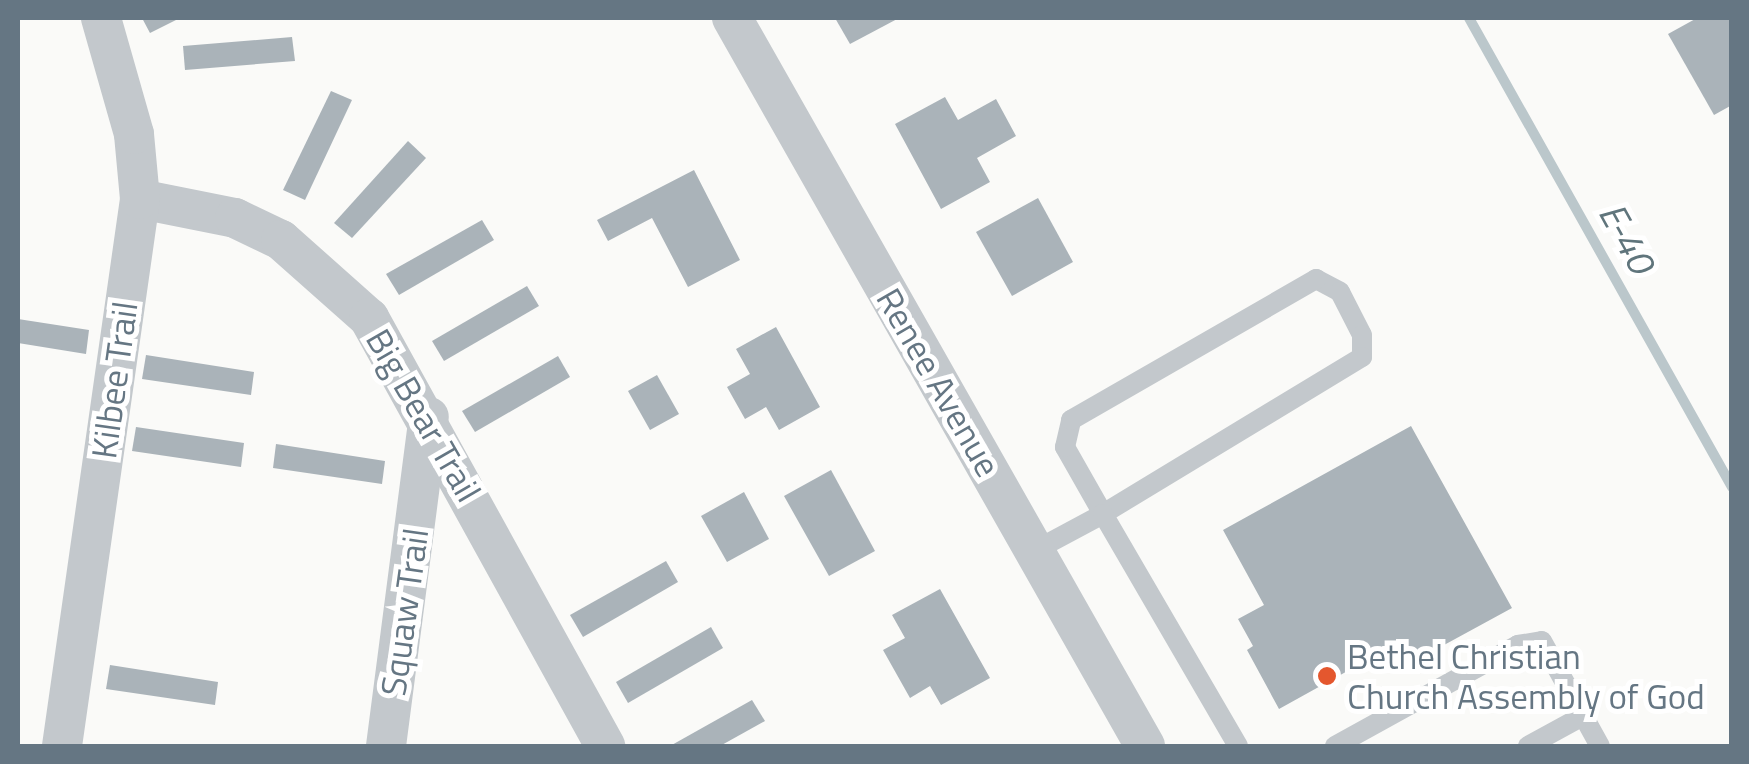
<!DOCTYPE html>
<html>
<head>
<meta charset="utf-8">
<style>
	body { margin:0 }
	#map { position:relative; width:1749px; height:764px; overflow:hidden; background:#fafaf8; font-family:"Titillium Web",sans-serif }
	div>[style] { position:absolute }
	[style*='--x'] { left:calc(var(--x)*1px); top:calc(var(--y)*1px); width:calc(var(--w)*1px); rotate:calc(var(--a)*1deg) }
	.stream>* { height:10px; margin:-5px; padding:0 5px; transform-origin:5px; border-radius:5px; background:#bbc7cb }
	.building>* { inset:0; background:#aab3b9 }
	.lane>* { height:20px; margin:-10px; padding:0 10px; transform-origin:10px; border-radius:10px; background:#c3c8cc }
	.street>* { height:40px; margin:-20px; padding:0 20px; transform-origin:20px; border-radius:20px; background:#c3c8cc }
	.dots>* { width:28px; height:28px; translate:-50% -50%; box-sizing:border-box; border:5px solid #fff; border-radius:50% }
	span { translate:-50% -50%; white-space:nowrap; text-align:center; line-height:1.15; -webkit-text-stroke:10px #fff; paint-order:stroke }
	.street-label { font-size:35px; color:#657683 }
	.poi-label { font-size:35px; color:#657683 }
	.left { translate:0 -50%; text-align:left }
	.water-label { font-size:38px; color:#60757c; font-style:italic }
	.frame { position:absolute; inset:0; border:20px solid #657683; pointer-events:none }
</style>
</head>
<body>
<div id="map">
	<div class="stream">
		<div style="--x:1469;--y:18;--w:538;--a:60.72"></div>
	</div>
	<div class="building">
		<div style="clip-path:polygon(142px 18px,180px 18px,150px 33px)"></div>
		<div style="clip-path:polygon(835px 18px,899px 18px,850px 44px)"></div>
		<div style="clip-path:polygon(1697px 18px,1732px 18px,1732px 105px,1714px 115px,1668px 34px)"></div>
		<div style="clip-path:polygon(292px 37px,295px 61px,185px 70px,183px 46px)"></div>
		<div style="clip-path:polygon(331px 91px,352px 100px,305px 200px,283px 190px)"></div>
		<div style="clip-path:polygon(945px 97px,958px 120px,996px 99px,1016px 136px,977px 158px,990px 182px,941px 209px,895px 124px)"></div>
		<div style="clip-path:polygon(408px 141px,426px 158px,352px 238px,334px 223px)"></div>
		<div style="clip-path:polygon(694px 170px,740px 260px,688px 287px,652px 218px,608px 241px,597px 220px)"></div>
		<div style="clip-path:polygon(1038px 198px,1073px 262px,1012px 296px,976px 232px)"></div>
		<div style="clip-path:polygon(482px 220px,494px 240px,399px 295px,386px 274px)"></div>
		<div style="clip-path:polygon(527px 286px,539px 306px,444px 361px,432px 341px)"></div>
		<div style="clip-path:polygon(18px 319px,89px 330px,86px 354px,18px 343px)"></div>
		<div style="clip-path:polygon(776px 327px,820px 407px,779px 430px,766px 407px,745px 419px,727px 387px,750px 374px,736px 349px)"></div>
		<div style="clip-path:polygon(146px 355px,254px 372px,251px 395px,142px 379px)"></div>
		<div style="clip-path:polygon(558px 356px,570px 377px,475px 432px,462px 411px)"></div>
		<div style="clip-path:polygon(657px 375px,679px 414px,650px 430px,628px 391px)"></div>
		<div style="clip-path:polygon(1411px 426px,1512px 608px,1400px 669px,1389px 648px,1279px 709px,1247px 650px,1253px 646px,1238px 619px,1264px 605px,1223px 530px)"></div>
		<div style="clip-path:polygon(136px 427px,244px 443px,241px 467px,132px 451px)"></div>
		<div style="clip-path:polygon(276px 444px,385px 461px,382px 484px,273px 468px)"></div>
		<div style="clip-path:polygon(831px 470px,875px 551px,829px 576px,784px 496px)"></div>
		<div style="clip-path:polygon(744px 492px,769px 539px,727px 562px,701px 516px)"></div>
		<div style="clip-path:polygon(666px 561px,678px 582px,583px 637px,570px 615px)"></div>
		<div style="clip-path:polygon(940px 589px,990px 678px,941px 705px,930px 686px,910px 698px,883px 650px,905px 638px,892px 615px)"></div>
		<div style="clip-path:polygon(711px 627px,723px 648px,628px 703px,616px 682px)"></div>
		<div style="clip-path:polygon(110px 665px,218px 682px,215px 705px,106px 689px)"></div>
		<div style="clip-path:polygon(752px 700px,765px 721px,720px 746px,670px 746px)"></div>
	</div>
	<div class="lane">
		<div style="--x:1316;--y:279;--w:27;--a:28"></div>
		<div style="--x:1340;--y:292;--w:48;--a:62.9"></div>
		<div style="--x:1362;--y:335;--w:22;--a:90"></div>
		<div style="--x:1362;--y:357;--w:303;--a:148.8"></div>
		<div style="--x:1103;--y:514;--w:77;--a:-119.6"></div>
		<div style="--x:1065;--y:447;--w:28;--a:-77"></div>
		<div style="--x:1071;--y:420;--w:283;--a:-29.9"></div>
		<div style="--x:1034;--y:551;--w:78;--a:-28.2"></div>
		<div style="--x:1103;--y:514;--w:268;--a:59.8"></div>
		<div style="--x:1335;--y:746;--w:209;--a:-28.9"></div>
		<div style="--x:1518;--y:645;--w:24;--a:-9"></div>
		<div style="--x:1542;--y:641;--w:120;--a:61.1"></div>
		<div style="--x:1528;--y:746;--w:63;--a:-28.6"></div>
	</div>
	<div class="street">
		<div style="--x:732;--y:18;--w:837;--a:60.43"></div>
		<div style="--x:140;--y:199;--w:97;--a:11.3"></div>
		<div style="--x:235;--y:218;--w:51;--a:25.6"></div>
		<div style="--x:281;--y:240;--w:118;--a:41.6"></div>
		<div style="--x:369;--y:318;--w:489;--a:61.1"></div>
		<div style="--x:62;--y:746;--w:553;--a:-81.88"></div>
		<div style="--x:140;--y:199;--w:65;--a:-95.3"></div>
		<div style="--x:134;--y:134;--w:121;--a:-105.9"></div>
		<div style="--x:386;--y:746;--w:332;--a:-82.6"></div>
	</div>
	<div class="dots">
		<div style="left:1327px;top:676px;background:#e4572e"></div>
	</div>
	<div class="street-label">
		<span style="left:114px;top:380px;rotate:-82deg">Kilbee Trail</span>
		<span style="left:939px;top:382px;rotate:60deg">Renee Avenue</span>
		<span style="left:424px;top:415px;rotate:60deg">Big Bear Trail</span>
		<span style="left:404px;top:612px;rotate:-82deg">Squaw Trail</span>
	</div>
	<div class="poi-label">
		<span class="left" style="left:1347px;top:676px">Bethel Christian<br>Church Assembly of God</span>
	</div>
	<div class="water-label">
		<span style="left:1627px;top:238px;rotate:61deg">E-40</span>
	</div>
	<div class="frame"></div>
</div>
</body>
</html>
